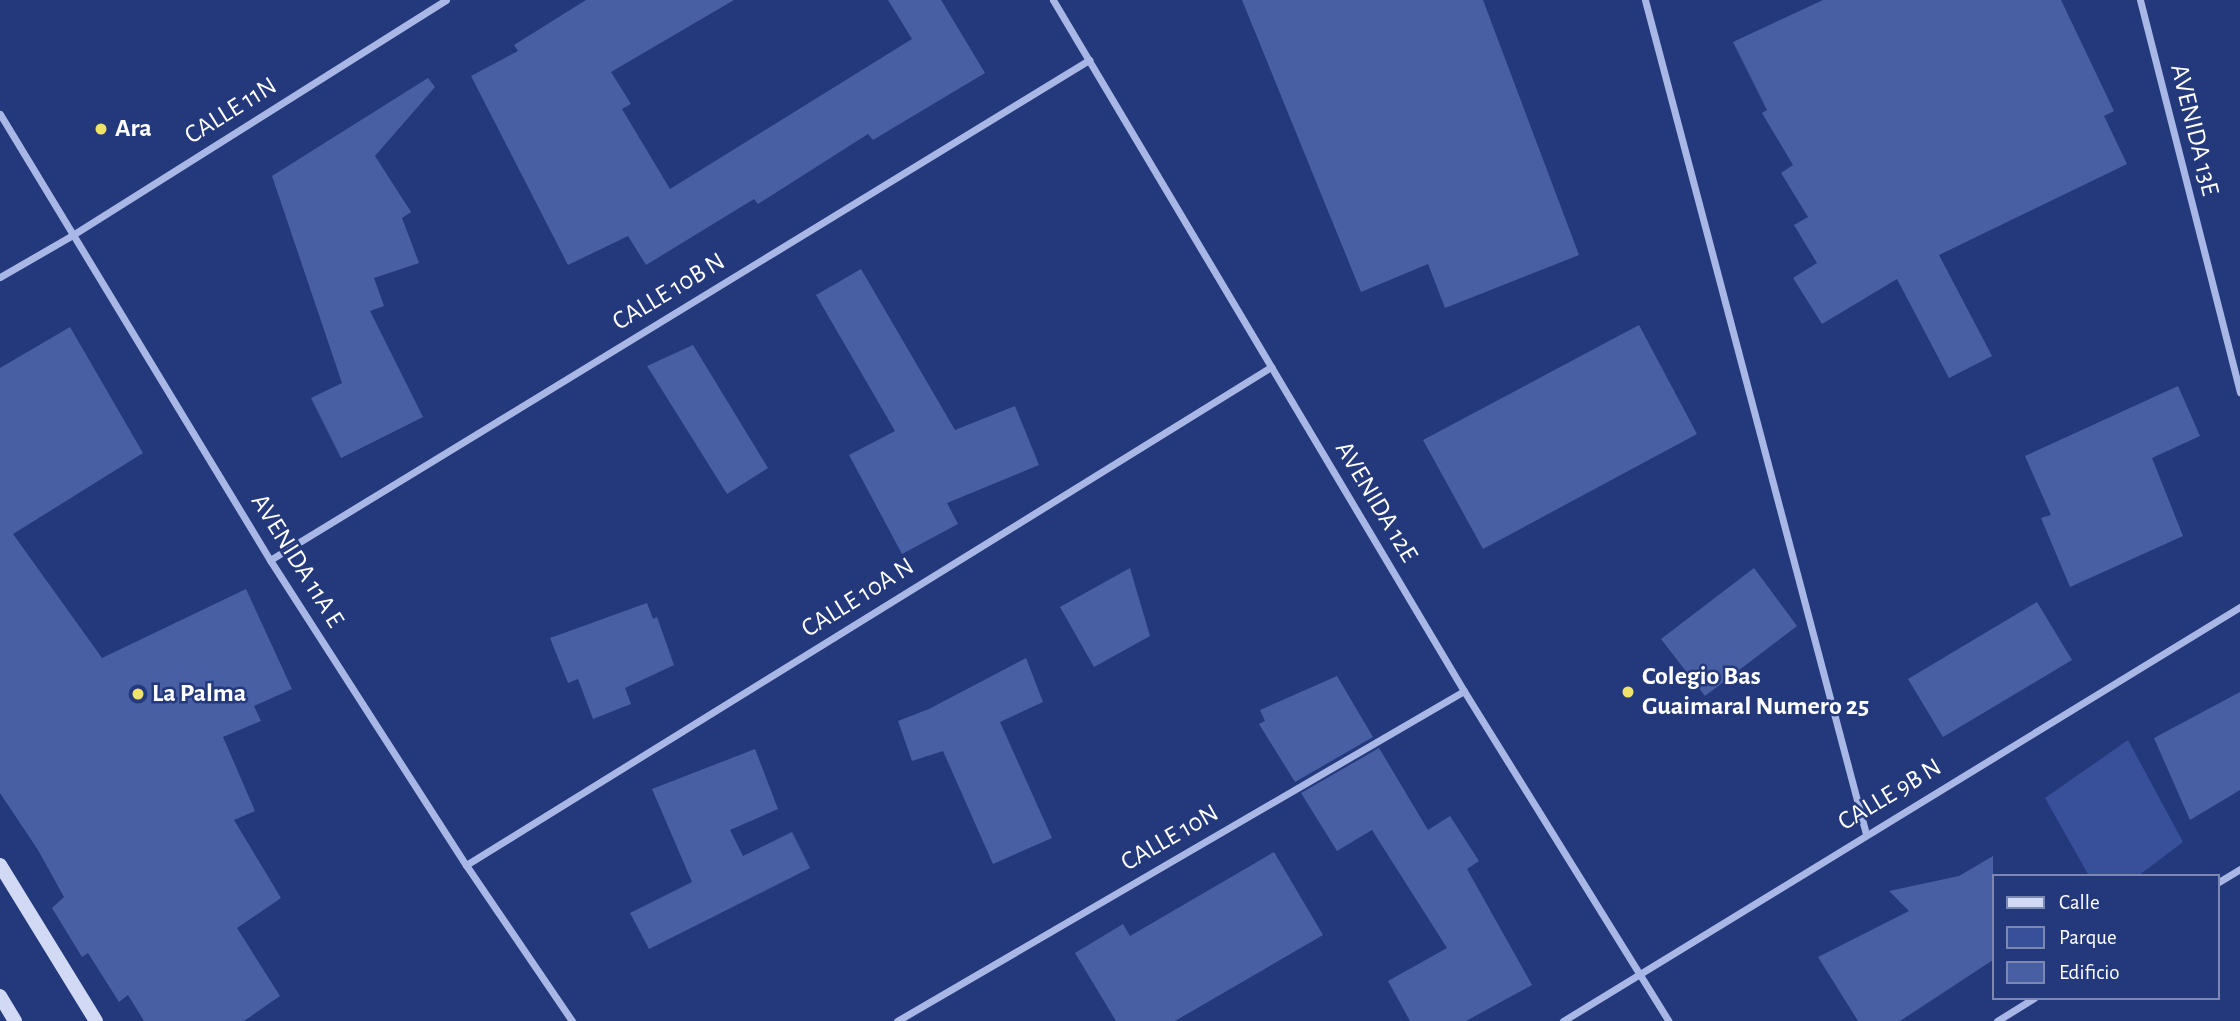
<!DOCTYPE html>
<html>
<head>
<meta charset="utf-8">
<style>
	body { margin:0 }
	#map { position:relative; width:2240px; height:1021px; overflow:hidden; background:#24397c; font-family:"Alegreya Sans",sans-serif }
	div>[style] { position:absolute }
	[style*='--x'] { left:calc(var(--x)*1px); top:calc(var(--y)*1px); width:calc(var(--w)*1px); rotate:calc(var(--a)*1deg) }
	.green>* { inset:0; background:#375099 }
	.building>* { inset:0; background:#485fa3 }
	.street>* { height:7px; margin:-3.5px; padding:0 3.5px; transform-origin:3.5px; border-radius:3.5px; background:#a8b7e5 }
	.secondary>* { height:14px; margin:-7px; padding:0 7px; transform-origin:7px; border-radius:7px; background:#d1d9f5 }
	.dots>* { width:19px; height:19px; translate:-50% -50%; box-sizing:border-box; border:4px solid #24397c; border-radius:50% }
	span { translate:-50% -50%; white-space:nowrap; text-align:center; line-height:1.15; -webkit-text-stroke:5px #24397c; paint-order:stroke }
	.street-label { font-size:26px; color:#fff }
	.poi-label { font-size:26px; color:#fff; font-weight:700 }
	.left { translate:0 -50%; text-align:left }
	.legend { position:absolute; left:1992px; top:874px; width:228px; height:126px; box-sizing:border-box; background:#24397c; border:2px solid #7c88b0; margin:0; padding:9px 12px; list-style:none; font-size:21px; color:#fff }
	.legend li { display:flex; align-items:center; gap:14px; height:35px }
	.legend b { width:35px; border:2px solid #7c88b0 }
</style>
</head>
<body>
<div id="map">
	<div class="green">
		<div style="clip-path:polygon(2128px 740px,2183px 842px,2138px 876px,2089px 876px,2045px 798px)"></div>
	</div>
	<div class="building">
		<div style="clip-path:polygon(586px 0,734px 0,611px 72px,631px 104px,622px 109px,670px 189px,912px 39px,888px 0,941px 0,985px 73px,873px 140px,868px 134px,758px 204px,754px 199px,646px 265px,628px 236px,568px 265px,471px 76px,518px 51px,514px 45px)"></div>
		<div style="clip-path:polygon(1242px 0,1483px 0,1579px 255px,1445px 308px,1428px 264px,1361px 292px)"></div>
		<div style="clip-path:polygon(1823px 0,2061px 0,2114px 111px,2104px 116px,2127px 164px,1939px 255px,1992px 356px,1949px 378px,1897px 279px,1822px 324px,1793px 278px,1817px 263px,1794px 225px,1808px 217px,1781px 173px,1793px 165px,1762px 113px,1767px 110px,1733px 42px)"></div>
		<div style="clip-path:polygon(428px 78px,435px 87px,375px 156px,411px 212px,402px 218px,419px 263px,374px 278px,384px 306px,370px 311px,423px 417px,341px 458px,311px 398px,342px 383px,272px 176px)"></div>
		<div style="clip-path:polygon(861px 269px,955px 430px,1015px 406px,1039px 465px,947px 503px,958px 524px,902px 554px,849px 455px,895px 431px,816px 295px)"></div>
		<div style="clip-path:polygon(1639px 325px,1697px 434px,1483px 549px,1423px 440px)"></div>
		<div style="clip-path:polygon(70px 327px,143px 453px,13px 534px,102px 658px,246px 589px,292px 689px,254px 706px,261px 721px,223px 737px,255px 811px,234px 820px,281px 898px,237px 928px,280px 996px,244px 1021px,144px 1021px,128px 995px,119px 1002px,88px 953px,82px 957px,52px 908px,64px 897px,38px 850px,0 793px,0 368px)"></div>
		<div style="clip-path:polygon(693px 345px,768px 468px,727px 494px,647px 366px)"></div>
		<div style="clip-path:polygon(2178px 386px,2200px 436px,2152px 458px,2183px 536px,2070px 587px,2041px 518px,2051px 515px,2025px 456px)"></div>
		<div style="clip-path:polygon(1130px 568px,1150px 636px,1094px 667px,1060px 607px)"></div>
		<div style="clip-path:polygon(1754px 568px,1797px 626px,1705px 696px,1661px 639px)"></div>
		<div style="clip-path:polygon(2037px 602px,2072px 660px,1943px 737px,1908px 679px)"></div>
		<div style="clip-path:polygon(647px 603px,653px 619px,657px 617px,674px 665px,625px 688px,631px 704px,593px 719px,578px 679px,568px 683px,550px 638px)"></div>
		<div style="clip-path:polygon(1026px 658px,1043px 702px,1000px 722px,1052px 838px,993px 864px,943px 751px,912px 761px,898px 721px,929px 709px)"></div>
		<div style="clip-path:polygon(1337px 676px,1373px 737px,1295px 782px,1259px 724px,1265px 721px,1260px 710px)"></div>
		<div style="clip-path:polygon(2240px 692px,2240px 790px,2190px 820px,2154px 738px)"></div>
		<div style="clip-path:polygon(1379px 748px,1428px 830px,1450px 816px,1479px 861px,1467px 869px,1532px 985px,1466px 1021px,1410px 1021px,1388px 981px,1447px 948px,1372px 830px,1337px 851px,1301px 793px)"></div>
		<div style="clip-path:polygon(755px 749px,778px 809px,730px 830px,743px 856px,792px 832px,810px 868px,649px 949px,630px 913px,692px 882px,652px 789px)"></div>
		<div style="clip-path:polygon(1274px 852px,1323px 935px,1175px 1021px,1116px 1021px,1075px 953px,1123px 924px,1130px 936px)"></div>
		<div style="clip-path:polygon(1993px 856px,1993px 960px,1900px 1021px,1858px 1021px,1818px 957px,1909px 911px,1889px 891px,1959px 876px)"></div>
	</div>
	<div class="street">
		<div style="--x:1053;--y:0;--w:804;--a:59.26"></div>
		<div style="--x:1464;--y:691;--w:388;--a:58.2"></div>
		<div style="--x:1645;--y:0;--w:863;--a:75.16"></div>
		<div style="--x:2140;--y:0;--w:405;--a:75.7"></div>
		<div style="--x:0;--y:114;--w:521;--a:58.81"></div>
		<div style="--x:270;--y:560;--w:363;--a:57.3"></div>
		<div style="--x:466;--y:865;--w:189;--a:55.8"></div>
		<div style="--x:0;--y:277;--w:82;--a:-30"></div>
		<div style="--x:71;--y:236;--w:443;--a:-32.2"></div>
		<div style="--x:270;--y:560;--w:960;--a:-31.4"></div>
		<div style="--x:466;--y:865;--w:947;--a:-31.74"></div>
		<div style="--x:2217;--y:883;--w:27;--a:-31"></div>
		<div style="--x:897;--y:1021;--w:656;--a:-30.2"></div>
		<div style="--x:1563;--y:1021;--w:794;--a:-31.45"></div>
		<div style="--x:1997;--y:1021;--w:44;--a:-31.9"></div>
	</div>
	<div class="secondary">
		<div style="--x:0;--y:865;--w:183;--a:58.4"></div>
		<div style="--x:0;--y:996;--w:29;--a:59"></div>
	</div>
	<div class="dots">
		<div style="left:101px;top:129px;background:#efe36b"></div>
		<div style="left:1628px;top:692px;background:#efe36b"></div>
		<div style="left:138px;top:694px;background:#efe36b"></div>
	</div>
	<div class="street-label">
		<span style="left:231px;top:111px;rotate:-32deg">CALLE 11N</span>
		<span style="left:2194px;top:130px;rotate:76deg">AVENIDA 13E</span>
		<span style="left:669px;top:292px;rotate:-31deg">CALLE 10B N</span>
		<span style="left:1376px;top:502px;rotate:59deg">AVENIDA 12E</span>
		<span style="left:297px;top:561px;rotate:58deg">AVENIDA 11A E</span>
		<span style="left:858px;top:598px;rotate:-32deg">CALLE 10A N</span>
		<span style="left:1890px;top:795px;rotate:-31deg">CALLE 9B N</span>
		<span style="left:1170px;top:838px;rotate:-30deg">CALLE 10N</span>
	</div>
	<div class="poi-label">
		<span class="left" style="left:115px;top:129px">Ara</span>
		<span class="left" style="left:1642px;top:692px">Colegio Bas<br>Guaimaral Numero 25</span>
		<span class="left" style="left:152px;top:694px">La Palma</span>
	</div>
	<ul class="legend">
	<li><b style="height:9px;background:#d1d9f5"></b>Calle</li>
	<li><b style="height:19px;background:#375099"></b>Parque</li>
	<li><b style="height:19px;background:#485fa3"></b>Edificio</li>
	</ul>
</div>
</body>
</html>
